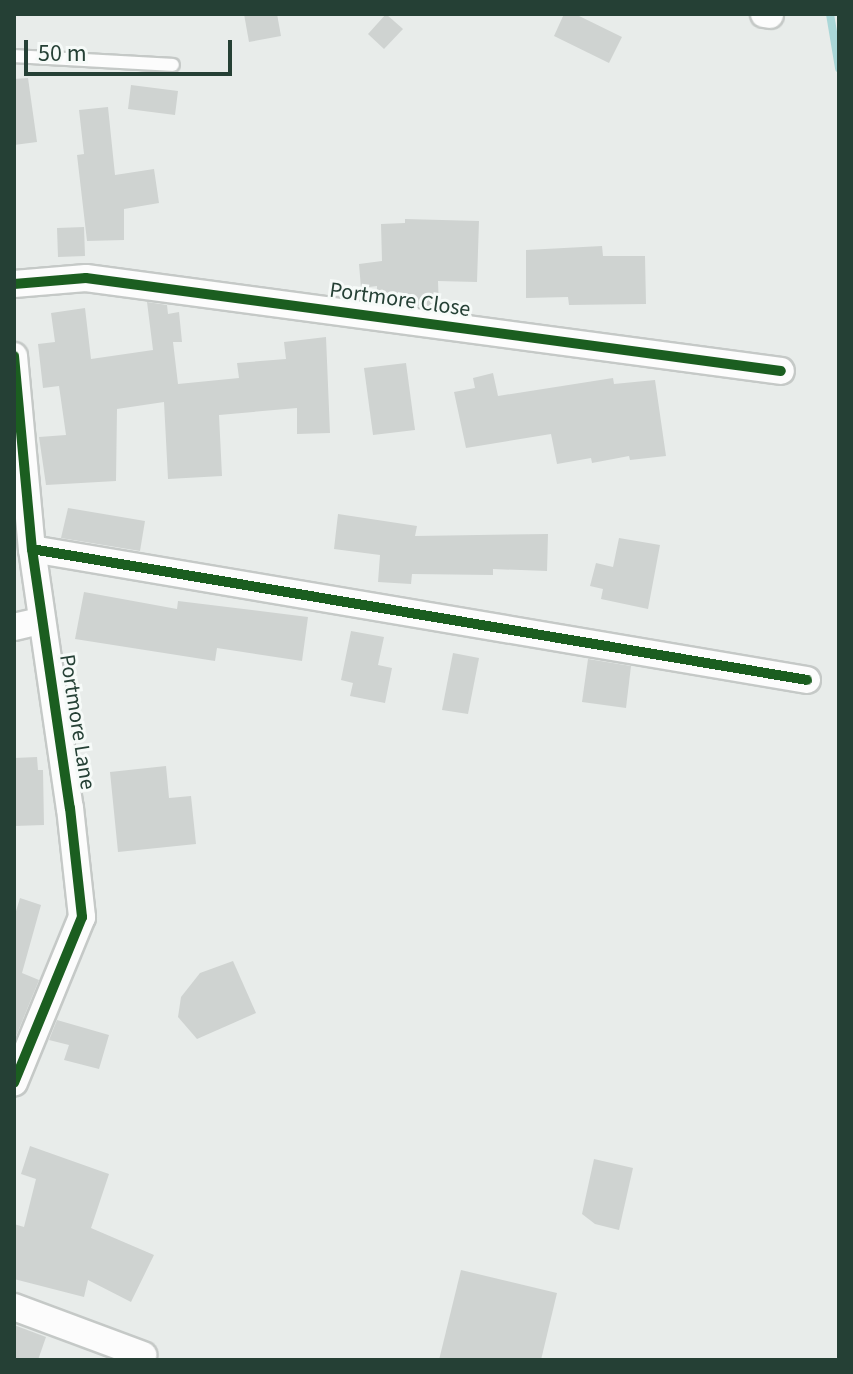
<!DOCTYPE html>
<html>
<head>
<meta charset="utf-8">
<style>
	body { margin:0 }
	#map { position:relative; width:853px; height:1374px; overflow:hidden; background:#e8ecea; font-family:"Source Sans 3",sans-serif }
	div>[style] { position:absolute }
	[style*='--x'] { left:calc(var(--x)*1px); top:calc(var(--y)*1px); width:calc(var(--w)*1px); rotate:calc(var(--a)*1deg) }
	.stream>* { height:8px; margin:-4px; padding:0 4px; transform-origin:4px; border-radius:4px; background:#aad7d8 }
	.building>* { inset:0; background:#cfd3d1 }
	.roads { filter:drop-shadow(2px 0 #c5c9c7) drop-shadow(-2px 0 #c5c9c7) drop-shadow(0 2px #c5c9c7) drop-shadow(0 -2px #c5c9c7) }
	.service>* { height:12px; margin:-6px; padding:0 6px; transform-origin:6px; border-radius:6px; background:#fcfcfc }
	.minor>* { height:26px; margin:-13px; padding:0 13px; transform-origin:13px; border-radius:13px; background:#fcfcfc }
	.cycleway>* { height:10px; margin:-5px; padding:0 5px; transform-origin:5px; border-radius:5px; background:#1b5e20 }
	span { translate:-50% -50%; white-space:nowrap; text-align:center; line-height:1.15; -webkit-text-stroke:6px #f6faf8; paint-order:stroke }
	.street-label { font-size:22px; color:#254035 }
	.frame { position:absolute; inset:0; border:16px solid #254035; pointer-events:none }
	.scale { position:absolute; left:24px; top:40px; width:208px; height:36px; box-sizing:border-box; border:4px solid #254035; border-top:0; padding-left:10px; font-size:24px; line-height:28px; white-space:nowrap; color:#254035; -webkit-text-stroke:6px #f6faf8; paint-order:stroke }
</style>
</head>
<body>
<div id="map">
	<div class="stream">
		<div style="--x:830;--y:14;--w:55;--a:80.5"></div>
	</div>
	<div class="building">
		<div style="clip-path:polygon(244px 14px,277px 14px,281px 36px,249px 42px)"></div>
		<div style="clip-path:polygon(386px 14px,403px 29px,384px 49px,368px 34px)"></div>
		<div style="clip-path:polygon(564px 14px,575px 14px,622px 37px,609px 63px,554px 36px)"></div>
		<div style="clip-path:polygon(28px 78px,37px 142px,14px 145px,14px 79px)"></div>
		<div style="clip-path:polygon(131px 85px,178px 91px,175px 115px,128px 109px)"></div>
		<div style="clip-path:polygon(108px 107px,115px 175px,154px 169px,159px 203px,124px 209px,124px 240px,87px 241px,77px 155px,84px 154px,79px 110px)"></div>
		<div style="clip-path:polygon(405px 219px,479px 221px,477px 282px,438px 281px,439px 309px,377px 301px,377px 286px,361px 288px,359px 264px,382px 261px,381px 224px,405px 223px)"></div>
		<div style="clip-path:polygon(84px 227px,85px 256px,58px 257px,57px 228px)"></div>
		<div style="clip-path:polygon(602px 246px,603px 256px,645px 256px,646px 304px,569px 305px,568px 297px,526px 298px,526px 250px)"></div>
		<div style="clip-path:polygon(147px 302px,167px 305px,168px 314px,179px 312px,182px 342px,173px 342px,178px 384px,239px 378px,237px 363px,286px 359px,284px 342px,326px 337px,330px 433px,297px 434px,297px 408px,219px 415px,222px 476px,168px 479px,164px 402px,117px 409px,116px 481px,46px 485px,39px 437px,66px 435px,59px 386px,43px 388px,38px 344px,55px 342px,51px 313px,85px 308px,91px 359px,153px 350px)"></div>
		<div style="clip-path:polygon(406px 363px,415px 430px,373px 435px,364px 368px)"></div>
		<div style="clip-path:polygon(493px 373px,498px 396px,613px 378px,614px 384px,655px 380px,666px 456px,630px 460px,629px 456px,592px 463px,591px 458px,557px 464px,551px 434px,466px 448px,454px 392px,475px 388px,473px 378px)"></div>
		<div style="clip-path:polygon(68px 508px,145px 521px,140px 551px,61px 538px)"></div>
		<div style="clip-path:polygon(338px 514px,417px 526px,415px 536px,548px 534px,547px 571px,493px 569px,493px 575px,412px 574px,411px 584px,378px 582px,380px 555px,334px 549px)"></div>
		<div style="clip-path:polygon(619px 538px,660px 545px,648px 609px,601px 599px,603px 589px,590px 586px,596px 563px,613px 567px)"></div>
		<div style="clip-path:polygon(84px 592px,177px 609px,178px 601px,308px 617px,302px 661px,217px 648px,215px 661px,75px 639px)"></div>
		<div style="clip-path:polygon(351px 631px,384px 637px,378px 665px,392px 668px,385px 703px,350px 696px,353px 683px,341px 680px)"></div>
		<div style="clip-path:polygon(453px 653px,479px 658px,468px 714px,442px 710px)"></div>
		<div style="clip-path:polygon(588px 659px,631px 666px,626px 708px,582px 702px)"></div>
		<div style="clip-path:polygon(37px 757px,38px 770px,43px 770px,44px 825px,14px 826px,14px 758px)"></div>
		<div style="clip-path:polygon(166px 766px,169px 798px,191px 796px,196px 844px,118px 852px,110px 772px)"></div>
		<div style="clip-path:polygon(20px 898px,41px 905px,22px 973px,39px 980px,14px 1041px,14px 918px)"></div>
		<div style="clip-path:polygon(233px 961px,256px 1013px,197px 1039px,178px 1017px,181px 997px,200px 973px)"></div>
		<div style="clip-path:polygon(57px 1020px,109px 1035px,99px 1069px,64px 1060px,69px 1045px,49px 1040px)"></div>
		<div style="clip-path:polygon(30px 1146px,109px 1174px,91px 1228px,154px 1255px,131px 1302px,88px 1280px,84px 1297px,14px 1279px,14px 1224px,24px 1227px,36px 1179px,21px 1174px)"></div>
		<div style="clip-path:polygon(594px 1159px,633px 1168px,619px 1230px,595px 1224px,582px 1214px)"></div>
		<div style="clip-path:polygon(461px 1270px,557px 1293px,541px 1360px,439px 1360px)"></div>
		<div style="clip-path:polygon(14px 1325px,46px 1337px,38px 1360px,14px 1360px)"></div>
	</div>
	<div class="roads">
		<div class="service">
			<div style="--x:14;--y:56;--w:159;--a:3.2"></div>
		</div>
		<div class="minor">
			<div style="--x:764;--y:14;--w:6;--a:9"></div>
			<div style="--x:14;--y:284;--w:72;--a:-4.8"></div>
			<div style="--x:86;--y:278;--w:701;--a:7.62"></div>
			<div style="--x:14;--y:356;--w:194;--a:84.7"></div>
			<div style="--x:32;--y:549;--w:262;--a:81.7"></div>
			<div style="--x:70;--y:808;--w:110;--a:83.7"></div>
			<div style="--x:82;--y:917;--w:179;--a:112.3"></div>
			<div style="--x:32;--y:549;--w:786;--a:9.59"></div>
			<div style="--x:14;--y:627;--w:28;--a:-13"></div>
			<div style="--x:14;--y:1307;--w:138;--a:20.4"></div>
		</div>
	</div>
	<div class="cycleway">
		<div style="--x:14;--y:284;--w:72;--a:-4.8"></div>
		<div style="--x:86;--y:278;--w:701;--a:7.62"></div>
		<div style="--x:14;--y:356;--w:194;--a:84.7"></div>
		<div style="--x:32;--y:549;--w:262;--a:81.7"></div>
		<div style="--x:70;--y:808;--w:110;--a:83.7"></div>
		<div style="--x:82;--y:917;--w:179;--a:112.3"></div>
		<div style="--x:32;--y:549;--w:786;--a:9.59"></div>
	</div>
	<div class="street-label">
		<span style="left:400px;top:300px;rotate:8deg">Portmore Close</span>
		<span style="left:77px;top:722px;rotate:81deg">Portmore Lane</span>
	</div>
	<div class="frame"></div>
	<div class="scale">50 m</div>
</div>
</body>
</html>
